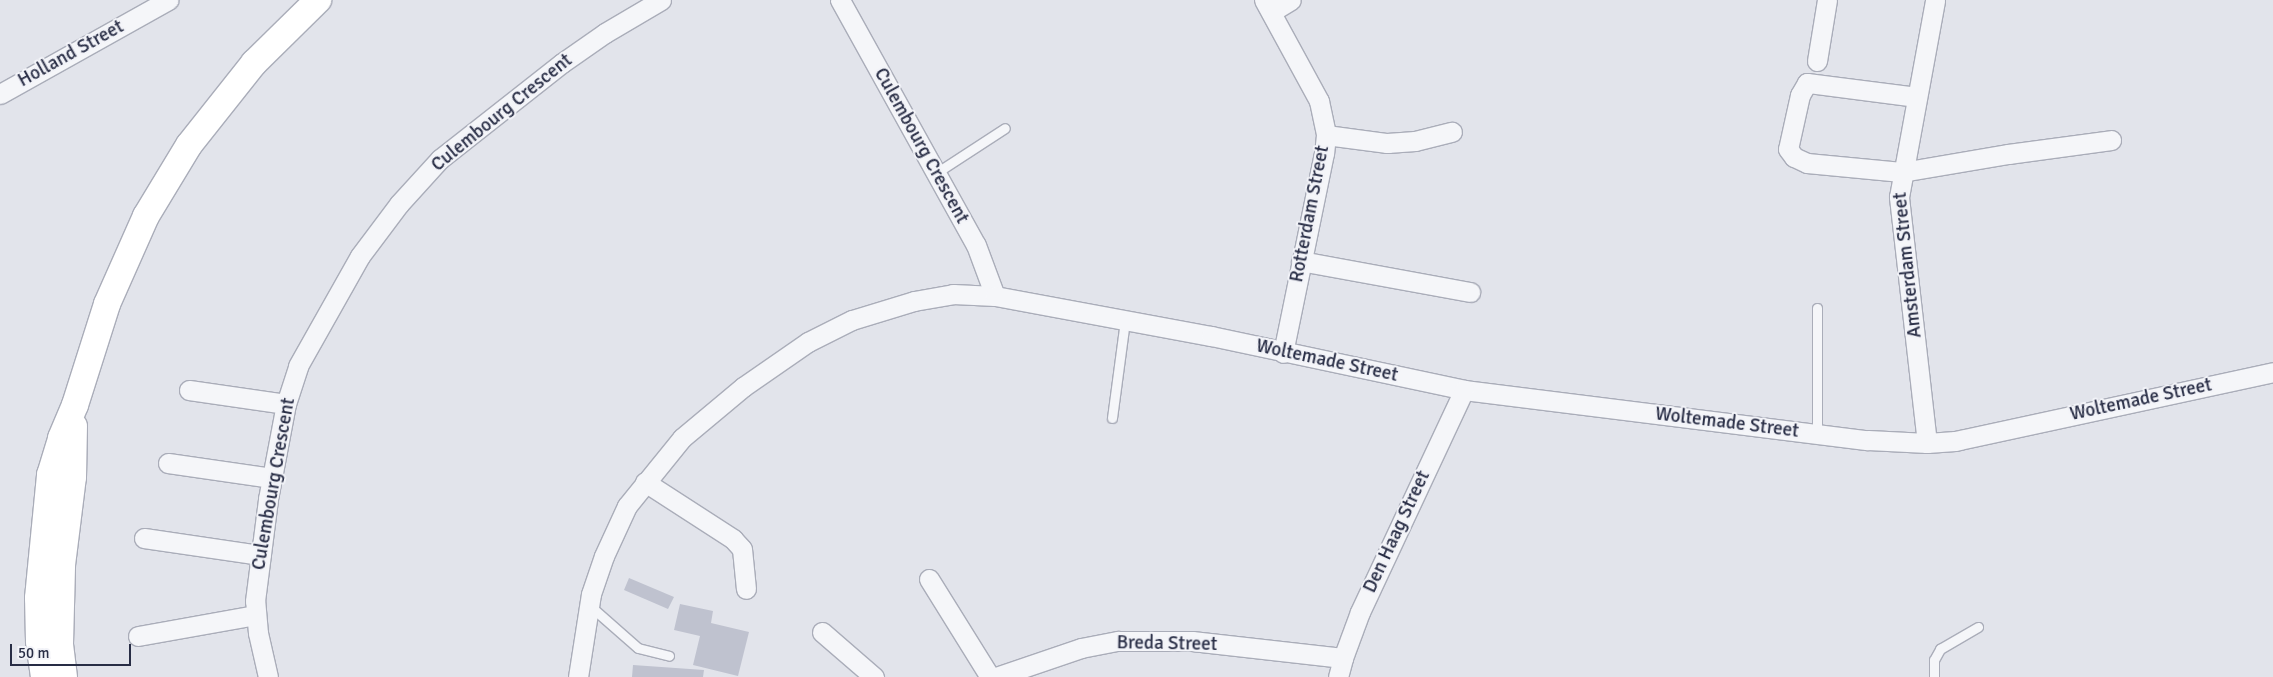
<!DOCTYPE html>
<html>
<head>
<meta charset="utf-8">
<style>
	body { margin:0 }
	#map { position:relative; width:2273px; height:677px; overflow:hidden; background:#e2e4eb; font-family:Signika,sans-serif }
	div>[style] { position:absolute }
	[style*='--x'] { left:calc(var(--x)*1px); top:calc(var(--y)*1px); width:calc(var(--w)*1px); rotate:calc(var(--a)*1deg) }
	.building>* { inset:0; background:#bfc2cf }
	.roads { filter:drop-shadow(1px 0 #aaadb9) drop-shadow(-1px 0 #aaadb9) drop-shadow(0 1px #aaadb9) drop-shadow(0 -1px #aaadb9) }
	.lane>* { height:9px; margin:-4.5px; padding:0 4.5px; transform-origin:4.5px; border-radius:4.5px; background:#f5f6f9 }
	.street>* { height:19px; margin:-9.5px; padding:0 9.5px; transform-origin:9.5px; border-radius:9.5px; background:#f5f6f9 }
	.secondary>* { height:26px; margin:-13px; padding:0 13px; transform-origin:13px; border-radius:13px; background:#fff }
	span { translate:-50% -50%; white-space:nowrap; text-align:center; line-height:1.15; -webkit-text-stroke:4px #f2f3f8; paint-order:stroke }
	.street-label { font-size:19px; color:#282d45 }
	.scale { position:absolute; left:10px; top:644px; width:121px; height:22px; box-sizing:border-box; border:2px solid #282d45; border-top:0; padding-left:6px; font-size:15px; line-height:18px; white-space:nowrap; color:#282d45; -webkit-text-stroke:4px #f2f3f8; paint-order:stroke }
</style>
</head>
<body>
<div id="map">
	<div class="building">
		<div style="clip-path:polygon(629px 578px,674px 597px,668px 609px,624px 590px)"></div>
		<div style="clip-path:polygon(680px 604px,713px 611px,711px 623px,749px 632px,738px 676px,693px 665px,700px 636px,674px 630px)"></div>
		<div style="clip-path:polygon(633px 665px,704px 670px,703px 677px,632px 677px)"></div>
	</div>
	<div class="roads">
		<div class="lane">
			<div style="--x:936;--y:173;--w:82;--a:-33.1"></div>
			<div style="--x:1817;--y:308;--w:126;--a:90"></div>
			<div style="--x:1112;--y:418;--w:99;--a:-82.4"></div>
			<div style="--x:589;--y:605;--w:65;--a:41.3"></div>
			<div style="--x:638;--y:648;--w:32;--a:14"></div>
			<div style="--x:1934;--y:677;--w:17;--a:-90"></div>
			<div style="--x:1934;--y:660;--w:13;--a:-61"></div>
			<div style="--x:1940;--y:649;--w:44;--a:-30.1"></div>
		</div>
		<div class="street">
			<div style="--x:840;--y:0;--w:280;--a:61"></div>
			<div style="--x:976;--y:245;--w:54;--a:69.6"></div>
			<div style="--x:1264;--y:0;--w:115;--a:61.4"></div>
			<div style="--x:1319;--y:101;--w:35;--a:78"></div>
			<div style="--x:1326;--y:135;--w:18;--a:96"></div>
			<div style="--x:1324;--y:153;--w:204;--a:101.6"></div>
			<div style="--x:1271;--y:12;--w:23;--a:-31"></div>
			<div style="--x:1817;--y:61;--w:62;--a:-80.7"></div>
			<div style="--x:0;--y:94;--w:193;--a:-29.2"></div>
			<div style="--x:1917;--y:97;--w:111;--a:-172.7"></div>
			<div style="--x:1807;--y:83;--w:14;--a:120"></div>
			<div style="--x:1800;--y:95;--w:55;--a:102.5"></div>
			<div style="--x:1788;--y:149;--w:10;--a:53"></div>
			<div style="--x:1794;--y:157;--w:14;--a:25"></div>
			<div style="--x:1807;--y:163;--w:95;--a:5.4"></div>
			<div style="--x:1902;--y:172;--w:108;--a:-9.6"></div>
			<div style="--x:2008;--y:154;--w:104;--a:-7.7"></div>
			<div style="--x:1326;--y:135;--w:62;--a:7.5"></div>
			<div style="--x:1387;--y:143;--w:28;--a:-4"></div>
			<div style="--x:1415;--y:141;--w:38;--a:-14"></div>
			<div style="--x:1301;--y:261;--w:172;--a:10.4"></div>
			<div style="--x:189;--y:390;--w:98;--a:8.2"></div>
			<div style="--x:1927;--y:443;--w:248;--a:-96.5"></div>
			<div style="--x:1899;--y:197;--w:200;--a:-79.6"></div>
			<div style="--x:168;--y:463;--w:105;--a:8.2"></div>
			<div style="--x:645;--y:482;--w:105;--a:32.9"></div>
			<div style="--x:733;--y:539;--w:13;--a:48"></div>
			<div style="--x:742;--y:549;--w:40;--a:84.3"></div>
			<div style="--x:144;--y:538;--w:118;--a:8.3"></div>
			<div style="--x:929;--y:579;--w:115;--a:58.1"></div>
			<div style="--x:822;--y:632;--w:69;--a:40.9"></div>
			<div style="--x:138;--y:636;--w:120;--a:-10.1"></div>
			<div style="--x:268;--y:677;--w:45;--a:-102.8"></div>
			<div style="--x:258;--y:633;--w:32;--a:-95"></div>
			<div style="--x:255;--y:601;--w:103;--a:-82.7"></div>
			<div style="--x:268;--y:499;--w:97;--a:-79.3"></div>
			<div style="--x:286;--y:404;--w:40;--a:-72"></div>
			<div style="--x:298;--y:366;--w:126;--a:-60.6"></div>
			<div style="--x:360;--y:256;--w:65;--a:-53.1"></div>
			<div style="--x:399;--y:204;--w:61;--a:-47.7"></div>
			<div style="--x:440;--y:159;--w:155;--a:-38.2"></div>
			<div style="--x:562;--y:63;--w:52;--a:-34.9"></div>
			<div style="--x:605;--y:33;--w:65;--a:-30.5"></div>
			<div style="--x:578;--y:677;--w:84;--a:-81.1"></div>
			<div style="--x:591;--y:594;--w:40;--a:-71.1"></div>
			<div style="--x:604;--y:556;--w:55;--a:-65.3"></div>
			<div style="--x:627;--y:506;--w:87;--a:-51"></div>
			<div style="--x:682;--y:438;--w:80;--a:-39.9"></div>
			<div style="--x:743;--y:387;--w:79;--a:-34.7"></div>
			<div style="--x:808;--y:342;--w:49;--a:-26.6"></div>
			<div style="--x:852;--y:320;--w:65;--a:-17"></div>
			<div style="--x:914;--y:301;--w:40;--a:-10"></div>
			<div style="--x:953;--y:294;--w:42;--a:2.7"></div>
			<div style="--x:995;--y:296;--w:220;--a:10.5"></div>
			<div style="--x:1211;--y:336;--w:259;--a:12"></div>
			<div style="--x:1464;--y:390;--w:407;--a:7.1"></div>
			<div style="--x:1868;--y:440;--w:59;--a:2.9"></div>
			<div style="--x:1927;--y:443;--w:28;--a:-4"></div>
			<div style="--x:1955;--y:441;--w:325;--a:-12.2"></div>
			<div style="--x:996;--y:677;--w:90;--a:-18.8"></div>
			<div style="--x:1081;--y:648;--w:38;--a:-11"></div>
			<div style="--x:1118;--y:641;--w:74;--a:0"></div>
			<div style="--x:1192;--y:641;--w:152;--a:6.4"></div>
			<div style="--x:1338;--y:677;--w:20;--a:-75"></div>
			<div style="--x:1343;--y:658;--w:49;--a:-69.7"></div>
			<div style="--x:1360;--y:612;--w:245;--a:-64.9"></div>
		</div>
		<div class="secondary">
			<div style="--x:44;--y:677;--w:36;--a:-98"></div>
			<div style="--x:39;--y:641;--w:43;--a:-91.3"></div>
			<div style="--x:38;--y:598;--w:124;--a:-84.4"></div>
			<div style="--x:50;--y:475;--w:39;--a:-73"></div>
			<div style="--x:61;--y:438;--w:36;--a:-67"></div>
			<div style="--x:75;--y:405;--w:106;--a:-72.4"></div>
			<div style="--x:107;--y:304;--w:96;--a:-66.1"></div>
			<div style="--x:146;--y:216;--w:83;--a:-58.8"></div>
			<div style="--x:189;--y:145;--w:105;--a:-51.6"></div>
			<div style="--x:254;--y:63;--w:90;--a:-44.5"></div>
			<div style="--x:64;--y:677;--w:33;--a:-97"></div>
			<div style="--x:60;--y:644;--w:79;--a:-88.5"></div>
			<div style="--x:62;--y:565;--w:89;--a:-82.9"></div>
			<div style="--x:73;--y:477;--w:51;--a:-88.9"></div>
		</div>
	</div>
	<div class="street-label">
		<span style="left:71px;top:54px;rotate:-29deg">Holland Street</span>
		<span style="left:502px;top:113px;rotate:-39deg">Culembourg Crescent</span>
		<span style="left:921px;top:146px;rotate:61deg">Culembourg Crescent</span>
		<span style="left:1310px;top:214px;rotate:-79deg">Rotterdam Street</span>
		<span style="left:1908px;top:265px;rotate:-96deg">Amsterdam Street</span>
		<span style="left:1327px;top:361px;rotate:12deg">Woltemade Street</span>
		<span style="left:2141px;top:400px;rotate:-12deg">Woltemade Street</span>
		<span style="left:1727px;top:423px;rotate:7deg">Woltemade Street</span>
		<span style="left:274px;top:484px;rotate:-80deg">Culembourg Crescent</span>
		<span style="left:1397px;top:532px;rotate:-65deg">Den Haag Street</span>
		<span style="left:1167px;top:644px;rotate:1deg">Breda Street</span>
	</div>
	<div class="scale">50 m</div>
</div>
</body>
</html>
